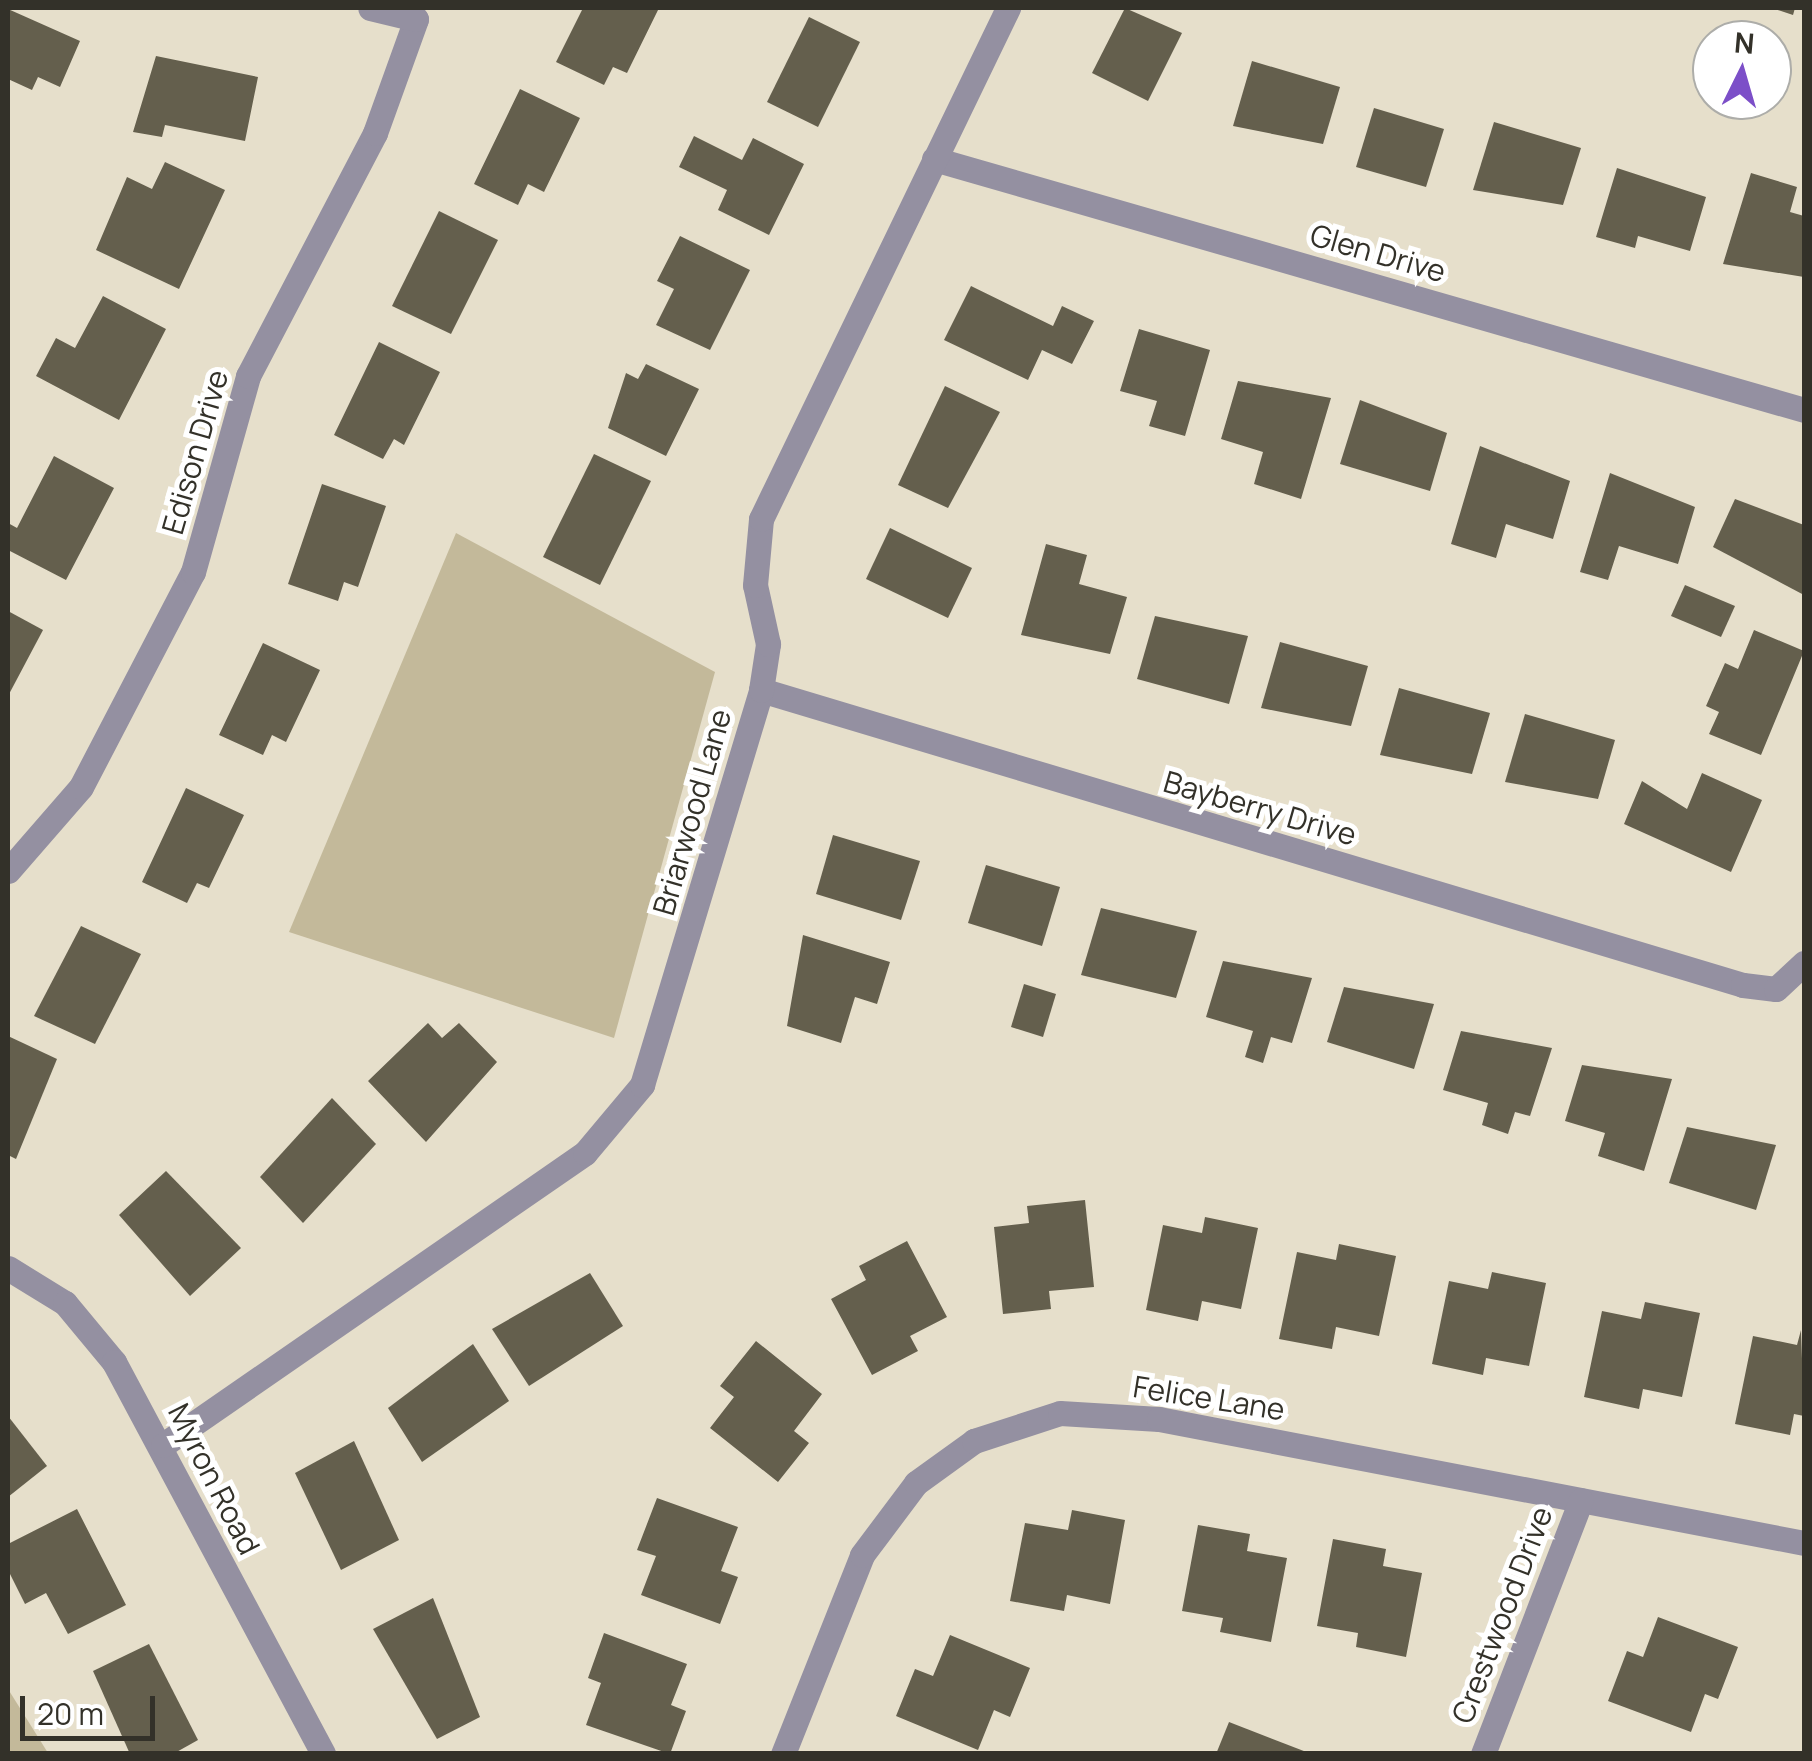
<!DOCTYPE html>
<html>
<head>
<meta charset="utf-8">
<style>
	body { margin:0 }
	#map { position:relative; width:1812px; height:1761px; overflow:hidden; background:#e6dfcb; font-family:Manrope,sans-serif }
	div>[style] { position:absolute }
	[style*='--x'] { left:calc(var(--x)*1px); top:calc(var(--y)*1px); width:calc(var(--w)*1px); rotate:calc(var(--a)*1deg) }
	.green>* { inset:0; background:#c3b99a }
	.building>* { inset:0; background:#645f4d }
	.minor>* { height:25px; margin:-12.5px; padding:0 12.5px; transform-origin:12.5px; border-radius:12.5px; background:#9490a1 }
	span { translate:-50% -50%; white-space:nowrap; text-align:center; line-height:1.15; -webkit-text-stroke:10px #fff; paint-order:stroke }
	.street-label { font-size:30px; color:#333129 }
	.frame { position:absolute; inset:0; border:10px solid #333129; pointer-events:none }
	.north { position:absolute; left:1692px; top:20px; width:100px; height:100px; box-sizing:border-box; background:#fff; border:2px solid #adada9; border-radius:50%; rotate:5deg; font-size:28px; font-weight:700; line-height:40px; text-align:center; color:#333129 }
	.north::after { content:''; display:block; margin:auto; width:35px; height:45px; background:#7c4fc8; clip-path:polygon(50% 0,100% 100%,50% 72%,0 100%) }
	.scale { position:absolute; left:20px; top:1696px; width:135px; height:45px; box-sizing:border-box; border:5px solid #333129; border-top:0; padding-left:12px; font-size:30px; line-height:35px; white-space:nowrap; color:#333129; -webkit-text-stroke:8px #fff; paint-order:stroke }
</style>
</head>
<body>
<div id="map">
	<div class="green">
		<div style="clip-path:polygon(456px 533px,715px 672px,614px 1038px,289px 932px)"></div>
		<div style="clip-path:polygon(8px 1689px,48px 1753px,8px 1753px)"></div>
	</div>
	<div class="building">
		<div style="clip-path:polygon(583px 8px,659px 8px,627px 73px,613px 67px,604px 85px,556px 62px)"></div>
		<div style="clip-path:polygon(1125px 8px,1182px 33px,1148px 101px,1092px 73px)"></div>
		<div style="clip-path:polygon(1772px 8px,1795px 8px,1793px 15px)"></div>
		<div style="clip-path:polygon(8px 9px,80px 41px,60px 87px,38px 77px,32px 90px,8px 79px)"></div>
		<div style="clip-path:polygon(809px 17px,860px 42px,818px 127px,767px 102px)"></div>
		<div style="clip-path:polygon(156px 56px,258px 77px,245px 141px,165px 125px,162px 137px,133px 132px)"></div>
		<div style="clip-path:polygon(1252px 61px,1340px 87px,1323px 144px,1233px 126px)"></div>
		<div style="clip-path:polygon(520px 89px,580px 118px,544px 192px,528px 184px,518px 205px,474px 184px)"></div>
		<div style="clip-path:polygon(1374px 108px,1444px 129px,1426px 187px,1356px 167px)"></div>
		<div style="clip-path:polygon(1494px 122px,1581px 148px,1563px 205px,1473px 190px)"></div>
		<div style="clip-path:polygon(694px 136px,742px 160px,753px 138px,804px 164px,769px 235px,718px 210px,727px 190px,679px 167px)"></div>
		<div style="clip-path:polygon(165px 162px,225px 190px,179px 289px,96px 250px,127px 177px,152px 189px)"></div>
		<div style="clip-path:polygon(1617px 168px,1706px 197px,1690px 251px,1638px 236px,1635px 248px,1596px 237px)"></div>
		<div style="clip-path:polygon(1751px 173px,1797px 187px,1790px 212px,1804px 216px,1804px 277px,1723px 264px)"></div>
		<div style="clip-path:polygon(439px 211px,498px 240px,451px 334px,392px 306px)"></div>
		<div style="clip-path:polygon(680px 236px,750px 270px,710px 350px,656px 325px,674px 289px,657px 281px)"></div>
		<div style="clip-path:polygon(971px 286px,1053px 326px,1062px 306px,1094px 321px,1072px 364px,1042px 350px,1028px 380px,944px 340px)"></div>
		<div style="clip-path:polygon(103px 296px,166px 329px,119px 420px,36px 376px,56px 338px,75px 348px)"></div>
		<div style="clip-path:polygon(1139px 329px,1210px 350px,1185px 436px,1149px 426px,1157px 401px,1120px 391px)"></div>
		<div style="clip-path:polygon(379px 342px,440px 372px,404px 445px,394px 439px,383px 459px,334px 435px)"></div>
		<div style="clip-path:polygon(646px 364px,699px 389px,666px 456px,608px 428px,626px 373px,638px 379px)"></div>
		<div style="clip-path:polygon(1238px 381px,1331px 398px,1301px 499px,1254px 484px,1263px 452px,1221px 439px)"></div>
		<div style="clip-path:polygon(945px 386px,1000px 412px,948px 508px,898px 485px)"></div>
		<div style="clip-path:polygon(1360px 400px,1447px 433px,1430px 491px,1340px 464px)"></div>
		<div style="clip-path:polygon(1480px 446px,1570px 481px,1553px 539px,1506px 524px,1496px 558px,1451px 544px)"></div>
		<div style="clip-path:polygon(594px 454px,651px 481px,600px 585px,543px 557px)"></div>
		<div style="clip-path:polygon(54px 456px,114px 488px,66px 580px,8px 550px,8px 523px,17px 528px)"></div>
		<div style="clip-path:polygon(1610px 473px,1695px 507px,1678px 564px,1619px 546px,1608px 580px,1580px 572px)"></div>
		<div style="clip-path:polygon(322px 484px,386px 506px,358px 587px,344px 582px,338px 601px,288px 584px)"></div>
		<div style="clip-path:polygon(1735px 499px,1804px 525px,1804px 595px,1713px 547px)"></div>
		<div style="clip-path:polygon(890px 528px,972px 568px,948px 618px,866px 579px)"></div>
		<div style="clip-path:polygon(1046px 544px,1087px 555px,1079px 584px,1127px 597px,1110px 654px,1021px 635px)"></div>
		<div style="clip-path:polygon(1685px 585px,1735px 606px,1721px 637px,1671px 616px)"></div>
		<div style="clip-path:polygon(8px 611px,43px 630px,8px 696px)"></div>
		<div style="clip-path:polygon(1155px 616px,1248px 636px,1229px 704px,1137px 679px)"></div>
		<div style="clip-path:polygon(1754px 630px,1804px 651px,1761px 755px,1709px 734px,1719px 712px,1706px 706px,1725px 663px,1738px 669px)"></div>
		<div style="clip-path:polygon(1280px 642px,1368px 666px,1351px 726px,1261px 708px)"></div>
		<div style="clip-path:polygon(263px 643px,320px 670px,286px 742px,272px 735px,263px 755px,219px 735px)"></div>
		<div style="clip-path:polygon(1399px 688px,1490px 713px,1472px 774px,1380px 755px)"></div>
		<div style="clip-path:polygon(1525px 714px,1615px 740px,1598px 799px,1505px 782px)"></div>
		<div style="clip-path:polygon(1702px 773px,1762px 800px,1731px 872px,1624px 824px,1642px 781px,1687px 809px)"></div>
		<div style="clip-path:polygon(186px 788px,244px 815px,209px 888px,197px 883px,187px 903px,142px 882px)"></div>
		<div style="clip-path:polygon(833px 835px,920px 861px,901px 920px,816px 894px)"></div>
		<div style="clip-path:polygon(986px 865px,1060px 887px,1042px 946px,968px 923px)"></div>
		<div style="clip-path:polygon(1101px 908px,1197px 931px,1176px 998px,1081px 975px)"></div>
		<div style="clip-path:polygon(81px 926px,141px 954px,95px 1044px,34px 1016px)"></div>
		<div style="clip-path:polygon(803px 935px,890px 962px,877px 1004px,855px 997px,841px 1043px,787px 1026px)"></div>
		<div style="clip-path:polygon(1223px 961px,1312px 978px,1292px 1043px,1271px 1037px,1263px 1063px,1245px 1057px,1253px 1031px,1206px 1017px)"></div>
		<div style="clip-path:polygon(1024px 984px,1056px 994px,1043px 1037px,1011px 1027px)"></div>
		<div style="clip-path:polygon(1344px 987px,1434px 1004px,1414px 1069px,1327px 1042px)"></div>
		<div style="clip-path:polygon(428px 1023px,442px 1038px,459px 1023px,497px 1062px,426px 1142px,368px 1081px)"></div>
		<div style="clip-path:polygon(1461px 1031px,1552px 1048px,1530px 1116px,1515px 1112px,1508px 1134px,1482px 1125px,1488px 1103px,1443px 1090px)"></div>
		<div style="clip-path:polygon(8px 1036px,57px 1059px,16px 1159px,8px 1155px)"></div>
		<div style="clip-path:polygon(1582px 1065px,1672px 1079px,1644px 1171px,1598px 1156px,1605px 1133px,1565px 1121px)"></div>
		<div style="clip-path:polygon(332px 1098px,376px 1144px,303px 1223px,260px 1177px)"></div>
		<div style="clip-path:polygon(1687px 1127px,1776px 1145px,1756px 1210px,1669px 1183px)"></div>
		<div style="clip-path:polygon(166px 1171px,241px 1248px,190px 1296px,119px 1215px)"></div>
		<div style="clip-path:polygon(1085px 1200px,1094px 1287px,1049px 1291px,1051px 1309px,1003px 1314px,994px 1227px,1029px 1223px,1027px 1206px)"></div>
		<div style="clip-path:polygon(1205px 1217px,1258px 1228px,1241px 1309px,1202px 1301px,1198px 1321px,1146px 1310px,1163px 1225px,1202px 1233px)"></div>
		<div style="clip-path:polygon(907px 1241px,947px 1317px,910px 1336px,918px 1351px,872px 1375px,831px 1299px,866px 1280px,859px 1266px)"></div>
		<div style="clip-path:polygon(1339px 1244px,1396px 1256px,1379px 1336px,1336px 1327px,1332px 1349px,1279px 1339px,1297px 1252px,1336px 1260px)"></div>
		<div style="clip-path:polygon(1492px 1272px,1546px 1283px,1529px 1366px,1486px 1358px,1483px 1375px,1432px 1364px,1449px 1281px,1488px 1289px)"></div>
		<div style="clip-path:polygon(590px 1273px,623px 1326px,529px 1386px,492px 1329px)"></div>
		<div style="clip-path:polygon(1645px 1302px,1700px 1313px,1682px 1397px,1643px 1389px,1639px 1409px,1584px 1397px,1602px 1311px,1641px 1319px)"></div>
		<div style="clip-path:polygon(1801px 1330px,1804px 1416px,1794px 1414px,1790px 1435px,1735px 1424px,1753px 1336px,1797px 1345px)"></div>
		<div style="clip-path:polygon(756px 1341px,822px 1394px,794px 1431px,809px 1443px,778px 1482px,710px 1428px,734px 1397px,720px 1386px)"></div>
		<div style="clip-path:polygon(473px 1344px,509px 1401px,422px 1462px,388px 1408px)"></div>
		<div style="clip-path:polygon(8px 1416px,47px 1466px,8px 1497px)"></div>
		<div style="clip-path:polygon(354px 1441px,399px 1540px,341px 1570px,295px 1473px)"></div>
		<div style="clip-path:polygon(657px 1498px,738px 1527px,721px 1571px,738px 1577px,720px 1624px,641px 1595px,656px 1556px,637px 1550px)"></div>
		<div style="clip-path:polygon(77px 1509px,126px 1605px,68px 1634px,46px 1593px,25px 1604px,8px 1570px,8px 1544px)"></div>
		<div style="clip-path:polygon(1072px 1510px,1125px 1520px,1110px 1604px,1067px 1595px,1064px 1611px,1010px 1601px,1025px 1523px,1068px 1530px)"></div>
		<div style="clip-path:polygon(1198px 1525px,1250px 1534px,1247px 1551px,1287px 1558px,1271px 1642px,1220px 1632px,1223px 1618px,1182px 1611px)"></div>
		<div style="clip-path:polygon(1333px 1539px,1386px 1549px,1383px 1566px,1422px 1573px,1406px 1657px,1356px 1647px,1358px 1633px,1317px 1626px)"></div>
		<div style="clip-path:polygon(433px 1598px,480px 1717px,437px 1739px,373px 1629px)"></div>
		<div style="clip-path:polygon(1658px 1617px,1738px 1647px,1718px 1699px,1705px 1694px,1691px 1732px,1608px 1701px,1627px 1651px,1643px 1657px)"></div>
		<div style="clip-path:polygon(604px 1633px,687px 1664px,671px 1705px,686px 1711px,670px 1754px,586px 1725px,601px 1683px,588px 1678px)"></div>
		<div style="clip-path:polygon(950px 1635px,1030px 1668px,1010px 1717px,994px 1710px,978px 1750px,896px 1716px,915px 1669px,933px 1676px)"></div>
		<div style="clip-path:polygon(149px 1644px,198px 1740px,173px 1754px,130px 1754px,93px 1671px)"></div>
		<div style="clip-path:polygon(1229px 1722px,1309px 1753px,1309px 1754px,1216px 1754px)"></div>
	</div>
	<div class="minor">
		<div style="--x:934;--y:159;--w:905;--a:16.09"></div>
		<div style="--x:761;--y:690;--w:1025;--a:16.72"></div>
		<div style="--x:1743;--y:985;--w:33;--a:7"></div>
		<div style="--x:1776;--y:989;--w:38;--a:-43"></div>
		<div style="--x:8;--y:871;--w:111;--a:-49"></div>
		<div style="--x:81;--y:787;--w:242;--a:-62.5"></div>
		<div style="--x:193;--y:572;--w:204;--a:-74.3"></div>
		<div style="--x:248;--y:376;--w:274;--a:-62.4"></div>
		<div style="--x:375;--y:133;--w:121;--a:-70.2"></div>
		<div style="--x:416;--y:19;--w:47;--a:-166.6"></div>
		<div style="--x:8;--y:1268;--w:67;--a:31.6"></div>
		<div style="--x:65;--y:1303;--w:77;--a:50.3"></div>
		<div style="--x:114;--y:1362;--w:444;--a:61.9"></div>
		<div style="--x:163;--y:1445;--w:513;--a:-34.68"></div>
		<div style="--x:585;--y:1153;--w:89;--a:-50"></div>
		<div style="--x:642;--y:1085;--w:413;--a:-73.2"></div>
		<div style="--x:761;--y:690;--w:47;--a:-81.3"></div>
		<div style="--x:768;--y:644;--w:60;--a:-102.4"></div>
		<div style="--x:755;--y:585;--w:66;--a:-84.8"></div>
		<div style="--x:761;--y:519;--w:568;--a:-64.2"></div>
		<div style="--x:783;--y:1754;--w:214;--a:-68.3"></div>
		<div style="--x:862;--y:1555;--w:90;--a:-53.1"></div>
		<div style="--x:916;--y:1483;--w:72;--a:-35.9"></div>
		<div style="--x:974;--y:1441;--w:90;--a:-18"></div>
		<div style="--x:1060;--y:1413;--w:99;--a:3.5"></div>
		<div style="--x:1159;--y:1419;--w:657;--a:10.88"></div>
		<div style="--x:1483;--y:1754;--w:272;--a:-68.9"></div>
	</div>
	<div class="street-label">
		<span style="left:1378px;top:253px;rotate:16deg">Glen Drive</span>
		<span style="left:195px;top:452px;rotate:-74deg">Edison Drive</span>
		<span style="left:1260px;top:808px;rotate:16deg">Bayberry Drive</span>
		<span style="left:692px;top:812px;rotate:-74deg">Briarwood Lane</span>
		<span style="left:1209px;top:1398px;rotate:9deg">Felice Lane</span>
		<span style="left:214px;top:1479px;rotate:63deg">Myron Road</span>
		<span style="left:1502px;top:1615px;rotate:-69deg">Crestwood Drive</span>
	</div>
	<div class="frame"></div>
	<div class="north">N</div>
	<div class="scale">20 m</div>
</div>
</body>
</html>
